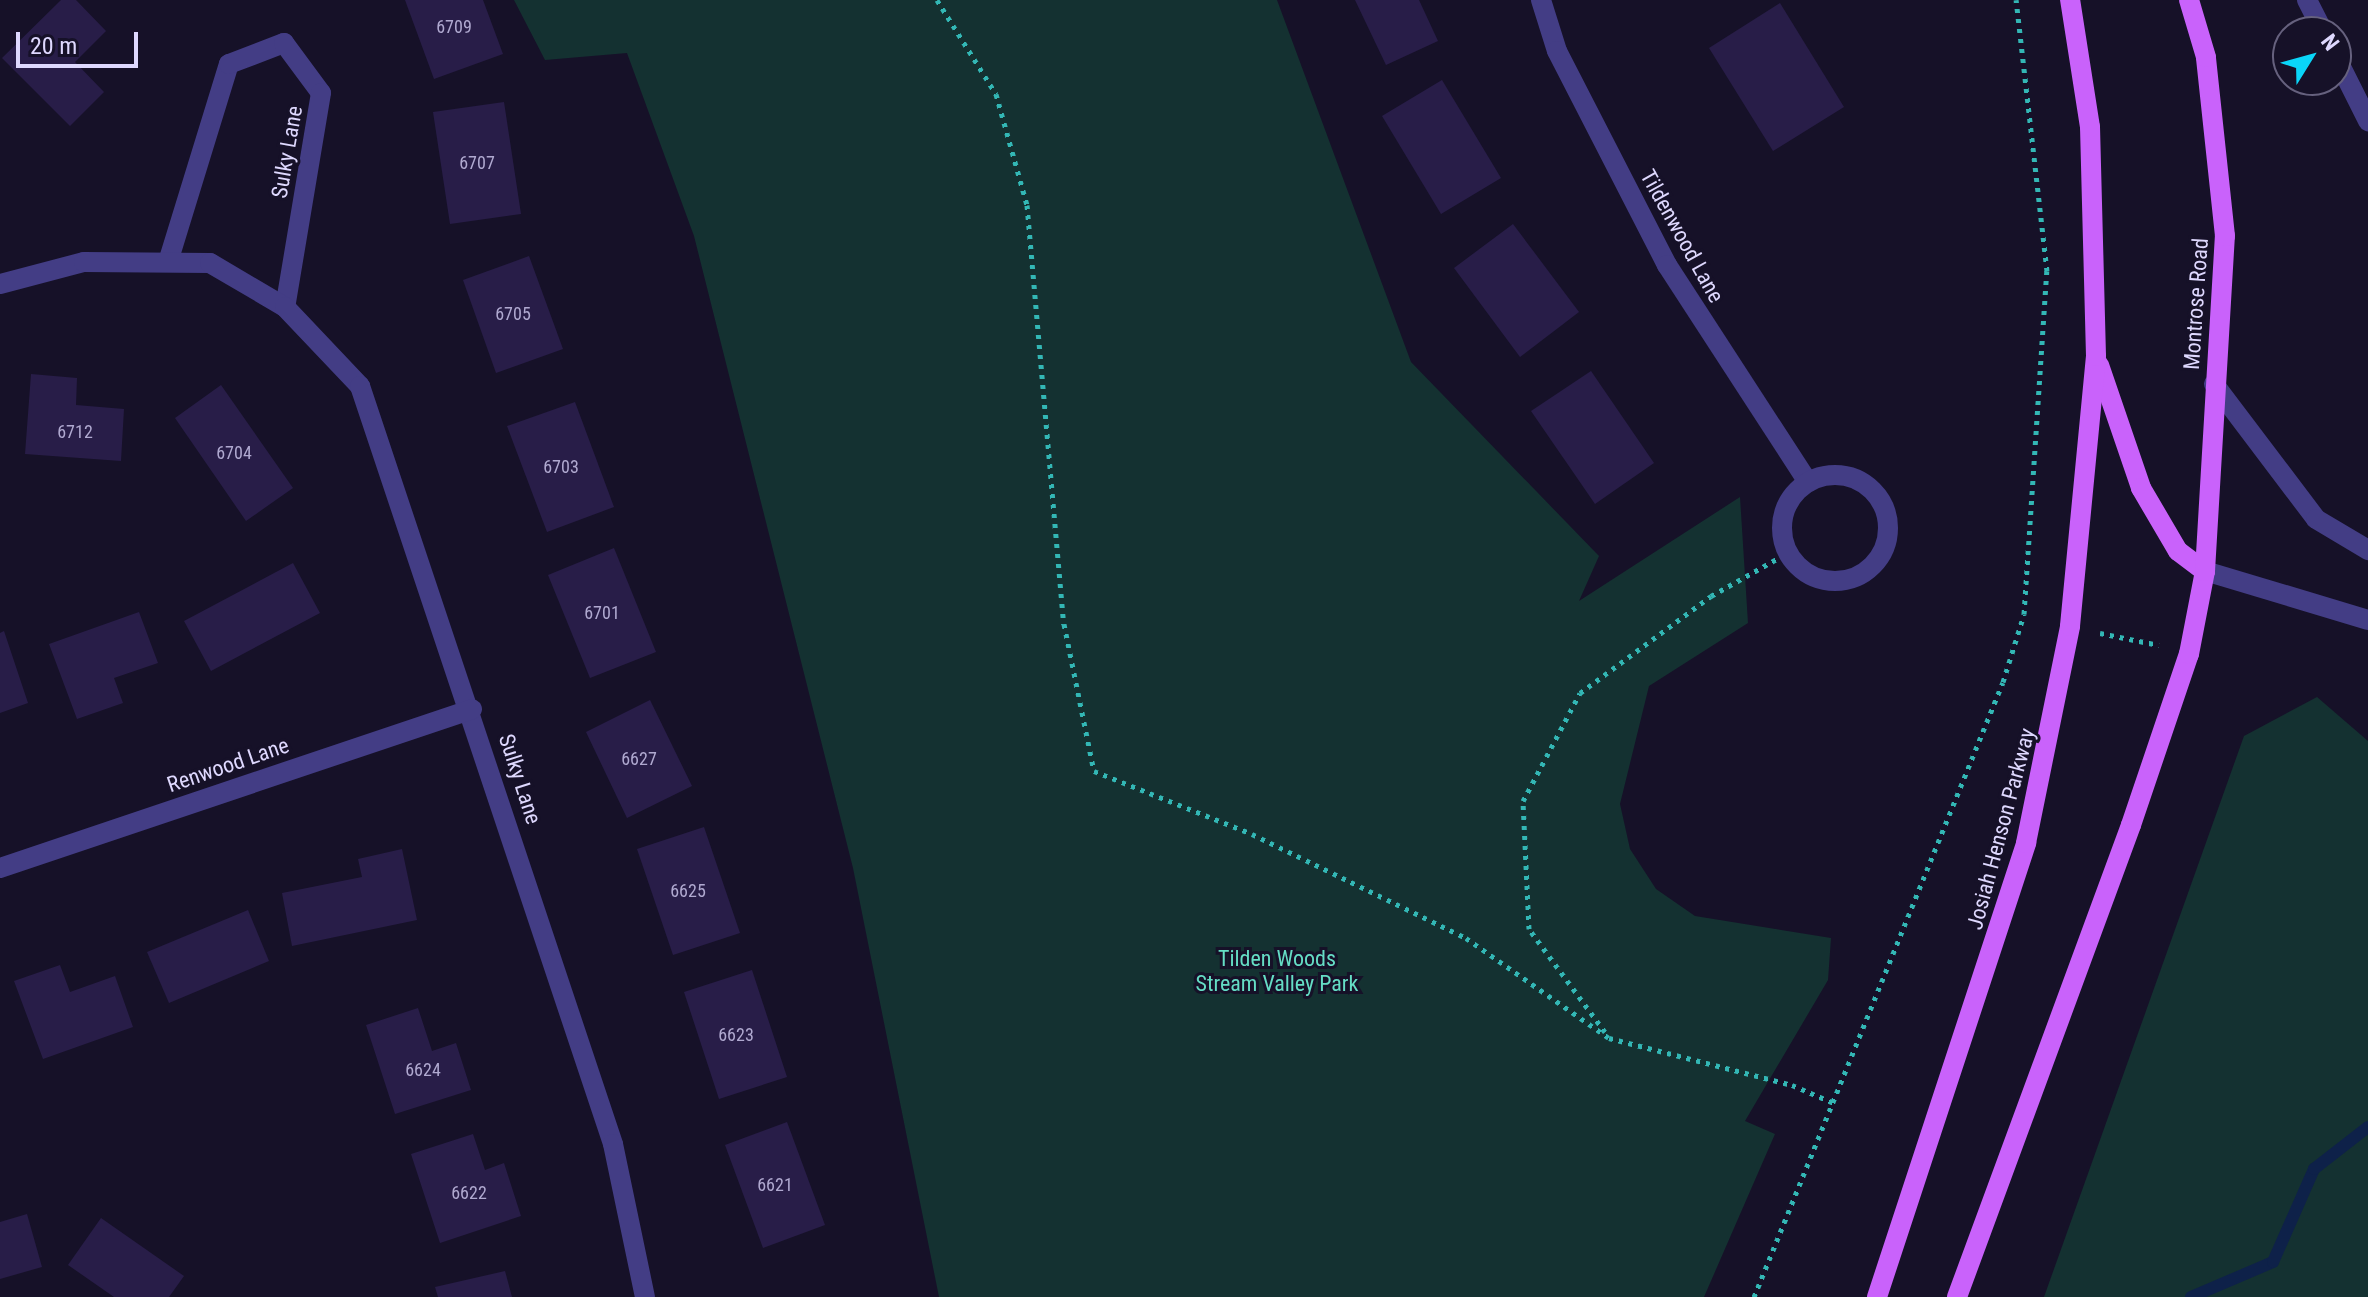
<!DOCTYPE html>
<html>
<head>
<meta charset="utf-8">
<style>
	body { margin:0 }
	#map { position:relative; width:2368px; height:1297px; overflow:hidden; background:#161128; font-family:"Roboto Condensed",sans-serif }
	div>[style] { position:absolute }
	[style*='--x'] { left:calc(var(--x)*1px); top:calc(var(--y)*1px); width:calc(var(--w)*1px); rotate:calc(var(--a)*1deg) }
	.green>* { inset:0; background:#143131 }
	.stream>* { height:12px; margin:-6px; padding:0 6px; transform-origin:6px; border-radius:6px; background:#0e2149 }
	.building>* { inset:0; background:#281d48 }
	.path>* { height:5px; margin-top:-2.5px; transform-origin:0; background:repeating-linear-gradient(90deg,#33b7b5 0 4px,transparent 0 10px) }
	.minor>* { height:20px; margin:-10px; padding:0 10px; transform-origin:10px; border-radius:10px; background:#433d85 }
	.minor>.ring { margin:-10px; padding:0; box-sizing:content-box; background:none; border:20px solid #433d85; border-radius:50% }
	.major>* { height:20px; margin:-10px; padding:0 10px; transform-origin:10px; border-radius:10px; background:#c962fb }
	span { translate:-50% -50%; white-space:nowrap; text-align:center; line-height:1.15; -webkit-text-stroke:6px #161128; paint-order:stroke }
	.number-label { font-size:18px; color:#b0a9d0 }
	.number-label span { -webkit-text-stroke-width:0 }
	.street-label { font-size:22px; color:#ded8fe }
	.park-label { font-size:22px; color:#65ddc5 }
	.north { position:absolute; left:2272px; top:16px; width:80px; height:80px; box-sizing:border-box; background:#161128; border:2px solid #66617e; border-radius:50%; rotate:53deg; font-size:22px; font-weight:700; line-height:32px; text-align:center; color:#ded8fe }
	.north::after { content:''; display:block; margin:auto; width:28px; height:36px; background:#0ad5f8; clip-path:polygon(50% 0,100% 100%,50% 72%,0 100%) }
	.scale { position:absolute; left:16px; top:32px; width:122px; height:36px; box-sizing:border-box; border:4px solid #ded8fe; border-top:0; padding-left:10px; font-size:24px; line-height:28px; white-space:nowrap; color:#ded8fe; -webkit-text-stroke:6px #161128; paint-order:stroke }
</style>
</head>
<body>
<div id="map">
	<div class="green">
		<div style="clip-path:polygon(514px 0,1277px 0,1411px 362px,1599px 556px,1579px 601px,1740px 497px,1748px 623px,1649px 686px,1620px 804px,1630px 849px,1656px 889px,1695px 916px,1831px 938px,1828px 980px,1745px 1121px,1775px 1134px,1704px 1297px,939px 1297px,853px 868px,694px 236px,627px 53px,545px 60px)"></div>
		<div style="clip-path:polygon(2317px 697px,2368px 741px,2368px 1297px,2044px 1297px,2244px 736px)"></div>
	</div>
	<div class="stream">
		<div style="--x:2191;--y:1297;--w:89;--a:-23.1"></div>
		<div style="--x:2273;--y:1262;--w:102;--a:-66.2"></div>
		<div style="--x:2314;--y:1169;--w:68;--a:-37.9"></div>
	</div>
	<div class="building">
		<div style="clip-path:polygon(61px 0,76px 0,106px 31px,75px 62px,104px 92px,70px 126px,2px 58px)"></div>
		<div style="clip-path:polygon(405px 0,483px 0,503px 54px,434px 79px)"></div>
		<div style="clip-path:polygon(1355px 0,1419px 0,1438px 41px,1386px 65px)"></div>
		<div style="clip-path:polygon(1780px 3px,1844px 107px,1773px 151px,1709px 48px)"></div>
		<div style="clip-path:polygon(1442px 80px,1501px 178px,1441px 214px,1382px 116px)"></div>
		<div style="clip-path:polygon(504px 102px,521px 214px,450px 224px,433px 112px)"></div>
		<div style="clip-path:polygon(1513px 224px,1579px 312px,1520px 357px,1454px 268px)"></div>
		<div style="clip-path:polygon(529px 256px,563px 349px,496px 373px,463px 280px)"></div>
		<div style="clip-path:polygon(1591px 371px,1654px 463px,1595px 504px,1531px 411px)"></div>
		<div style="clip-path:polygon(31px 374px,77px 378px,76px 405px,124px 409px,121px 461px,25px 454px)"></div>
		<div style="clip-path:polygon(221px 385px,293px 488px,246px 521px,175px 418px)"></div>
		<div style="clip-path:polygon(575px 402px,614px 507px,547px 532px,507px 426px)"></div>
		<div style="clip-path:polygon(614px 548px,656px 652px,590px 678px,548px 575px)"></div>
		<div style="clip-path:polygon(293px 563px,320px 613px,211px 671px,184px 621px)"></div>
		<div style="clip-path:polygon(139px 612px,158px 663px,114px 678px,123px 703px,77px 719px,49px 644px)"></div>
		<div style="clip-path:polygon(4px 631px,28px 703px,0 713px,0 633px)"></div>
		<div style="clip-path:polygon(650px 700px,692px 786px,627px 818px,586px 732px)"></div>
		<div style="clip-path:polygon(704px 827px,740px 933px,673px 955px,637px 849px)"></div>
		<div style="clip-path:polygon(402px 849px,417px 920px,292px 946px,282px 893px,362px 877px,358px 859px)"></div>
		<div style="clip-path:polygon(248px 910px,269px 961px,169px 1003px,147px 952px)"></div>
		<div style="clip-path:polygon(60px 965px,70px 992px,115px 976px,133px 1027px,43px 1059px,14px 981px)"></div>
		<div style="clip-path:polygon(752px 970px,787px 1077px,719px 1099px,684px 992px)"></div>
		<div style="clip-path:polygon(418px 1008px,432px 1051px,456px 1043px,471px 1090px,395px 1114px,366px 1025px)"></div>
		<div style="clip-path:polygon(787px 1122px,825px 1225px,763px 1248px,725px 1145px)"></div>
		<div style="clip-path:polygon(473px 1134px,485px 1170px,504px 1163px,521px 1216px,440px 1243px,411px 1154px)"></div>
		<div style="clip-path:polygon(27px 1214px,42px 1267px,0 1279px,0 1222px)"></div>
		<div style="clip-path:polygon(101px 1218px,184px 1276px,169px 1297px,114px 1297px,68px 1265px)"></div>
		<div style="clip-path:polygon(505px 1271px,512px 1297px,438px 1297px,435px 1287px)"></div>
	</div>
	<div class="path">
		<div style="--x:937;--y:0;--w:111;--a:57.9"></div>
		<div style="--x:996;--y:94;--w:115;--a:74.4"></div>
		<div style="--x:1027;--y:205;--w:421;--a:85"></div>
		<div style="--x:1064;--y:624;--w:150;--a:78.5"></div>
		<div style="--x:1094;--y:771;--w:170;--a:21.7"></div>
		<div style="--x:1252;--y:834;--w:238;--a:25.9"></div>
		<div style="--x:1466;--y:938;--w:174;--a:35"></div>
		<div style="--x:1609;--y:1038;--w:189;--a:14.4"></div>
		<div style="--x:1792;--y:1085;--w:46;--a:23.2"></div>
		<div style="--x:2100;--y:633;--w:60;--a:11.5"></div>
		<div style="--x:1605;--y:1032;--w:128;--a:-126.4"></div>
		<div style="--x:1529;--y:929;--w:128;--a:-92.7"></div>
		<div style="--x:1523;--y:801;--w:122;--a:-62.2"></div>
		<div style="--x:1580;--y:693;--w:163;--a:-36.5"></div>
		<div style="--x:1711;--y:596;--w:90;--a:-29.4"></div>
		<div style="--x:1754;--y:1297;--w:663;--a:-67.96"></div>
		<div style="--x:2003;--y:682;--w:71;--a:-72.8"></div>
		<div style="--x:2024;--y:614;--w:344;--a:-86.2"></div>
		<div style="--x:2047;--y:271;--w:273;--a:-96.5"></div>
	</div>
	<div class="minor">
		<div style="--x:1541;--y:0;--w:53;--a:72.6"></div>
		<div style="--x:1557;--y:51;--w:241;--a:62.8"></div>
		<div style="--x:1667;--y:265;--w:259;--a:57"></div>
		<div style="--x:2307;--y:0;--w:36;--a:63"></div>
		<div style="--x:2336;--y:57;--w:72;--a:63.4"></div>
		<div style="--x:168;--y:262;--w:207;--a:-72.9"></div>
		<div style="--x:229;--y:64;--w:59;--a:-20.9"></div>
		<div style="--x:284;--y:43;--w:62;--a:53.5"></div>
		<div style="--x:321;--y:93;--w:217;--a:99.5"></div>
		<div style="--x:0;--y:284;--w:87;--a:-14.7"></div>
		<div style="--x:84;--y:262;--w:126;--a:0.5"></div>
		<div style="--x:210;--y:263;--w:87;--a:30.4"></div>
		<div style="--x:285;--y:307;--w:109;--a:46.5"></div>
		<div style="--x:360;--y:386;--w:799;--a:71.54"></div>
		<div style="--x:613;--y:1144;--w:156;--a:78.2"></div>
		<div style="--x:2214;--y:384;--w:169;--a:52.9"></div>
		<div style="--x:2316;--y:519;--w:61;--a:30.8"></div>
		<div class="ring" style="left:1782px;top:475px;width:86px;height:86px"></div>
		<div style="--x:2205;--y:571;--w:170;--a:16.7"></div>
		<div style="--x:0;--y:868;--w:498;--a:-18.6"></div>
	</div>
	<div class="major">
		<div style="--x:2099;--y:365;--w:130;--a:71.1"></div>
		<div style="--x:2141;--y:488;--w:73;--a:59.6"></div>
		<div style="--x:2178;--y:551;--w:34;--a:37"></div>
		<div style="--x:1877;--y:1297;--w:478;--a:-71.8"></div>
		<div style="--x:2026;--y:843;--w:221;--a:-78.5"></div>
		<div style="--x:2070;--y:626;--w:271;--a:-84.5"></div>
		<div style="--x:2096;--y:356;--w:229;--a:-91.5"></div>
		<div style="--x:2090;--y:127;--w:129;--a:-98.9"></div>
		<div style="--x:1957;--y:1297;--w:503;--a:-69.76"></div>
		<div style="--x:2131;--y:825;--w:181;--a:-71.3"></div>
		<div style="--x:2189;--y:654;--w:85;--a:-79.1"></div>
		<div style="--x:2205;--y:571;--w:336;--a:-86.6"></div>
		<div style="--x:2225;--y:236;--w:180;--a:-96.1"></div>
		<div style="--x:2206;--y:57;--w:59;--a:-106.6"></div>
	</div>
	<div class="number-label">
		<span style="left:454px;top:27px">6709</span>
		<span style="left:477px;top:163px">6707</span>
		<span style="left:513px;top:314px">6705</span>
		<span style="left:75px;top:432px">6712</span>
		<span style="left:234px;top:453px">6704</span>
		<span style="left:561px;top:467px">6703</span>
		<span style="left:602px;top:613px">6701</span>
		<span style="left:639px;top:759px">6627</span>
		<span style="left:688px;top:891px">6625</span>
		<span style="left:736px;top:1035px">6623</span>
		<span style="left:423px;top:1070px">6624</span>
		<span style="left:775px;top:1185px">6621</span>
		<span style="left:469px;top:1193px">6622</span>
	</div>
	<div class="street-label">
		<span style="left:287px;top:152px;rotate:-80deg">Sulky Lane</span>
		<span style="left:1682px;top:236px;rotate:61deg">Tildenwood Lane</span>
		<span style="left:2196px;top:304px;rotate:-86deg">Montrose Road</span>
		<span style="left:228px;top:765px;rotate:-19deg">Renwood Lane</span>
		<span style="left:520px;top:779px;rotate:72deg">Sulky Lane</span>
		<span style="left:2001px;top:829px;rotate:-75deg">Josiah Henson Parkway</span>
	</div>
	<div class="park-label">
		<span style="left:1277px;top:971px">Tilden Woods<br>Stream Valley Park</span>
	</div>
	<div class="north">N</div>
	<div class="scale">20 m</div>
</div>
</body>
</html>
